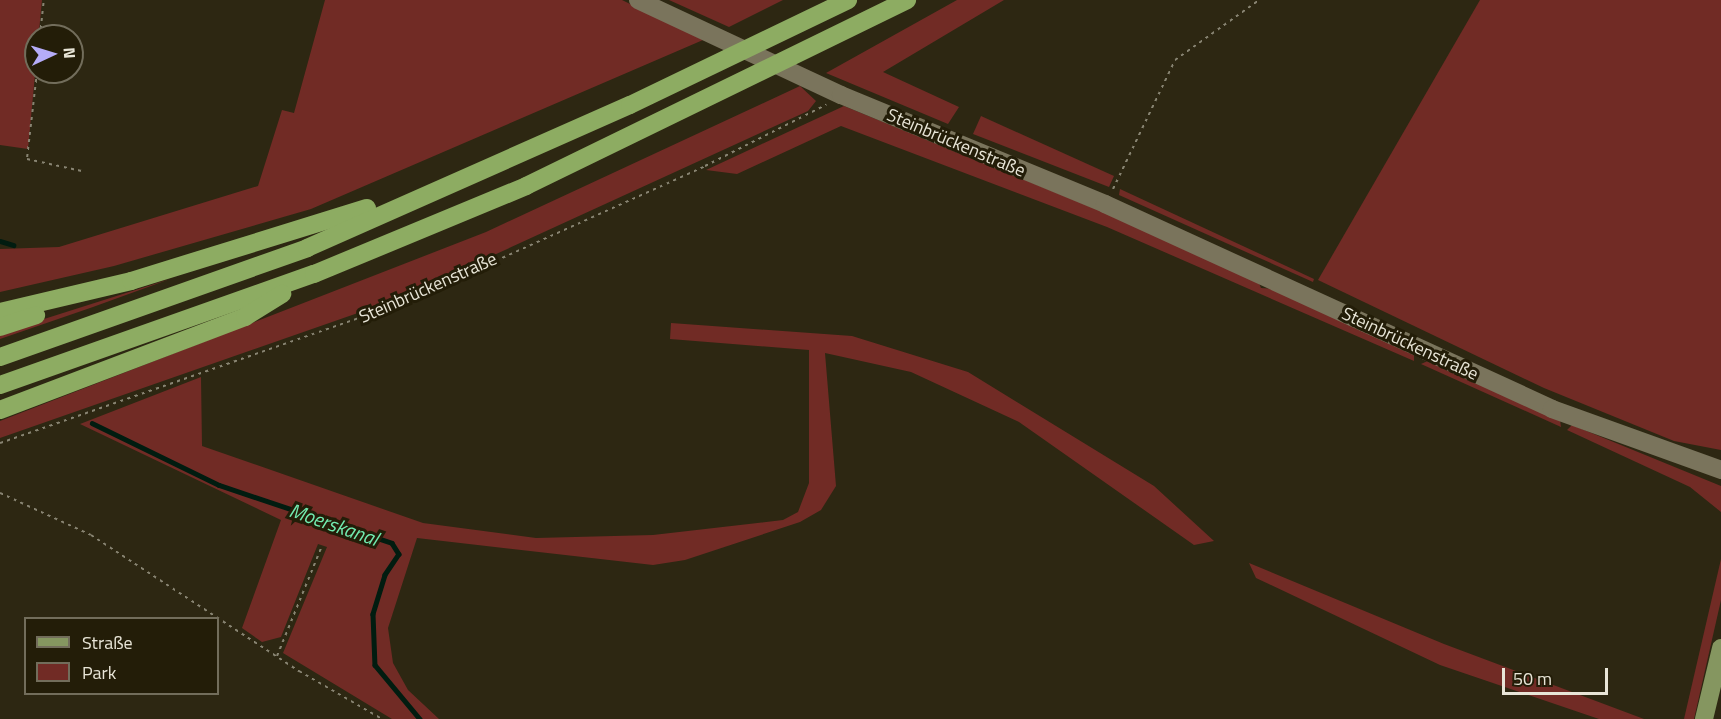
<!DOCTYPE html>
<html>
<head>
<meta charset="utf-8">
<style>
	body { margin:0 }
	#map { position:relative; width:1721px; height:719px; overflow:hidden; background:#2d2712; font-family:"Titillium Web",sans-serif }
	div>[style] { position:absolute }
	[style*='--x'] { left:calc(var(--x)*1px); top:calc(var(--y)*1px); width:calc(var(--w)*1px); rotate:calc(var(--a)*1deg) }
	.green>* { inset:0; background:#712b25 }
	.stream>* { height:4.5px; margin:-2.25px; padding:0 2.25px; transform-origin:2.25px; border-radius:2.25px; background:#011c10 }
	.path>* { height:2px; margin-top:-1px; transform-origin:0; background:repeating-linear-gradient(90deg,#888472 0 3px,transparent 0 7.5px) }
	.minor>* { height:18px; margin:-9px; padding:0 9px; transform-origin:9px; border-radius:9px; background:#7a745c }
	.major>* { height:18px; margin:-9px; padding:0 9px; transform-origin:9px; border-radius:9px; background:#859660 }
	.highway>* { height:18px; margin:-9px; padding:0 9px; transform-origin:9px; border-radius:9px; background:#8dac62 }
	span { translate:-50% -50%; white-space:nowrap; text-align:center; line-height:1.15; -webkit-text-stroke:6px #231d08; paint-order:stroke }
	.street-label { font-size:18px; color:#e8e5d7 }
	.water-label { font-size:20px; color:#72ebb0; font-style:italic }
	.legend { position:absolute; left:24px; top:617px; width:195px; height:78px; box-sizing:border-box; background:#231d08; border:2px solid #726d5b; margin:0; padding:8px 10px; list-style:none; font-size:18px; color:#e8e5d7 }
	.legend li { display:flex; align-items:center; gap:12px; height:30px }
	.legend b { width:30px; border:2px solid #726d5b }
	.north { position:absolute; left:24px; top:24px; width:60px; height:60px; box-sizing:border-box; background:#231d08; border:2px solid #726d5b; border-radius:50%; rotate:86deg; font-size:16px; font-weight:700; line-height:24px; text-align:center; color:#e8e5d7 }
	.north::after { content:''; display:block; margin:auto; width:21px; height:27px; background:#b5acf8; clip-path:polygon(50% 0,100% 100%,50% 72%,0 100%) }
	.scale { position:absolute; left:1502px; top:668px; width:106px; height:27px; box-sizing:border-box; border:3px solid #e8e5d7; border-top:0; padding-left:8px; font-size:18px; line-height:21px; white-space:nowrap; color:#e8e5d7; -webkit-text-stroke:4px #231d08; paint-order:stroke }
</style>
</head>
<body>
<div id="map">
	<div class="green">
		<div style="clip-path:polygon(0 0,42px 0,28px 149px,0 145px)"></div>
		<div style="clip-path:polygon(325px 0,622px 0,703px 40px,311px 209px,114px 266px,0 292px,0 249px,59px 247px,258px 186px,282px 110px,294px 113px)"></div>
		<div style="clip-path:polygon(669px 0,783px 0,729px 27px)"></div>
		<div style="clip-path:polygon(957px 0,1004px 0,883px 72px,959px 107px,948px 124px,826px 73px)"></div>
		<div style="clip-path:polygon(1480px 0,1721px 0,1721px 450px,1674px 441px,1544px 388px,1318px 280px)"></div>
		<div style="clip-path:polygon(800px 86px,816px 101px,808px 111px,398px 299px,0 438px,0 421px,486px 232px)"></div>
		<div style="clip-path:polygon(844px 106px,1108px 214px,1258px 281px,1261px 288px,1276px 289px,1414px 352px,1414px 361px,1107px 227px,841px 126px,737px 174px,706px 170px)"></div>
		<div style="clip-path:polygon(981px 116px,1114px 176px,1109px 187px,973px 134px)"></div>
		<div style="clip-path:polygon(1120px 189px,1314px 279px,1313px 282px,1119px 195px)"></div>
		<div style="clip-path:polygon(170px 279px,93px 307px,0 339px,0 333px)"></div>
		<div style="clip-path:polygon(671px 323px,852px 336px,968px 372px,1154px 486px,1214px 541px,1194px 545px,1019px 422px,911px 372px,825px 353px,836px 486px,821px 510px,800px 522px,685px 560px,653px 565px,417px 538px,388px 628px,393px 663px,408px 690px,439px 719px,392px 719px,283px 653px,327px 547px,318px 544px,281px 637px,262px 642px,242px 628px,281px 520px,80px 424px,201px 377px,202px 446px,423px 523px,536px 538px,653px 535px,783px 520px,798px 512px,809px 483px,809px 350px,670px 339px)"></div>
		<div style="clip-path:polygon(1430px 360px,1560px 420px,1561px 427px,1421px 364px)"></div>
		<div style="clip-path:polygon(1572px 425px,1721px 486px,1721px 512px,1690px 487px,1567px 430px)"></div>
		<div style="clip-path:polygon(1721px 559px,1721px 600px,1694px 719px,1684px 719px)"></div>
		<div style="clip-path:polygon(1249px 563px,1444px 644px,1644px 719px,1599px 719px,1440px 665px,1256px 578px)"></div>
	</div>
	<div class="stream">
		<div style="--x:0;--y:241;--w:14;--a:17"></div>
		<div style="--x:92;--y:423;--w:141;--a:26"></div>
		<div style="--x:219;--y:485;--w:182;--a:18.5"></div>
		<div style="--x:392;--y:543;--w:13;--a:58"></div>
		<div style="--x:399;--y:554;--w:25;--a:124"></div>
		<div style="--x:385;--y:575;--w:41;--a:107.1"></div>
		<div style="--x:373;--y:614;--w:51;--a:87.8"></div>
		<div style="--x:375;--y:665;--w:70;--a:50.2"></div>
	</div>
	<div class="path">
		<div style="--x:40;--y:36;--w:36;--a:-84"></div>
		<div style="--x:37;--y:72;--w:88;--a:96.6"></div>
		<div style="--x:27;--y:159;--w:56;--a:12.3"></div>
		<div style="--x:1113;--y:189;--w:143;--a:-64.3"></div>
		<div style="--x:1175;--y:60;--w:103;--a:-35.5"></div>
		<div style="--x:0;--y:443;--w:423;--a:-19.2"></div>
		<div style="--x:400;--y:304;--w:335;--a:-24.3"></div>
		<div style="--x:705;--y:166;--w:136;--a:-26.8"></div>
		<div style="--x:0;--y:493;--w:100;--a:24.8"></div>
		<div style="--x:91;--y:535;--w:249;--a:33.2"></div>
		<div style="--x:299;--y:671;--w:96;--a:30"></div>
		<div style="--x:277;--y:656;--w:117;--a:-67.8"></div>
	</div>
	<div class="minor">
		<div style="--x:638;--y:0;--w:224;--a:25.1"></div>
		<div style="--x:841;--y:95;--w:286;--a:22.4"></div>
		<div style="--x:1105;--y:204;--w:492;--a:24.6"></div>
		<div style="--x:1552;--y:409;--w:180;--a:19.8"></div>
	</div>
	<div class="major">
		<div style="--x:1704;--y:719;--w:73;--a:-76.5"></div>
	</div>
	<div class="highway">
		<div style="--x:0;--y:312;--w:135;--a:-13.3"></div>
		<div style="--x:131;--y:281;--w:247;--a:-17.2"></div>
		<div style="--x:0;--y:327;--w:38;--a:-18"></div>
		<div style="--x:0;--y:357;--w:326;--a:-19.5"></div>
		<div style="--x:307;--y:248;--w:353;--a:-23.9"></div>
		<div style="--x:630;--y:105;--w:242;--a:-25.7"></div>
		<div style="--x:0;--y:385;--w:333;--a:-19.5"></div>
		<div style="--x:314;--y:274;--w:230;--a:-22.5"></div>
		<div style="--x:526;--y:186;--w:424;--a:-26"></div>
		<div style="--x:0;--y:410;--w:262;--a:-20.8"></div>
		<div style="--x:245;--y:317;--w:44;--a:-31.9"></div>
	</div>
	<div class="street-label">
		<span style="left:956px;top:143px;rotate:23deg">Steinbrückenstraße</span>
		<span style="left:428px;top:288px;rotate:-24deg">Steinbrückenstraße</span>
		<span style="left:1410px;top:344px;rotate:25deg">Steinbrückenstraße</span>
	</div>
	<div class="water-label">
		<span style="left:334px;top:524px;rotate:19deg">Moerskanal</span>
	</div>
	<ul class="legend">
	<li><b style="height:8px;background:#859660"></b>Straße</li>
	<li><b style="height:16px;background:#712b25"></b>Park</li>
	</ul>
	<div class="north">N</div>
	<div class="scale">50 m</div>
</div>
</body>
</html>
